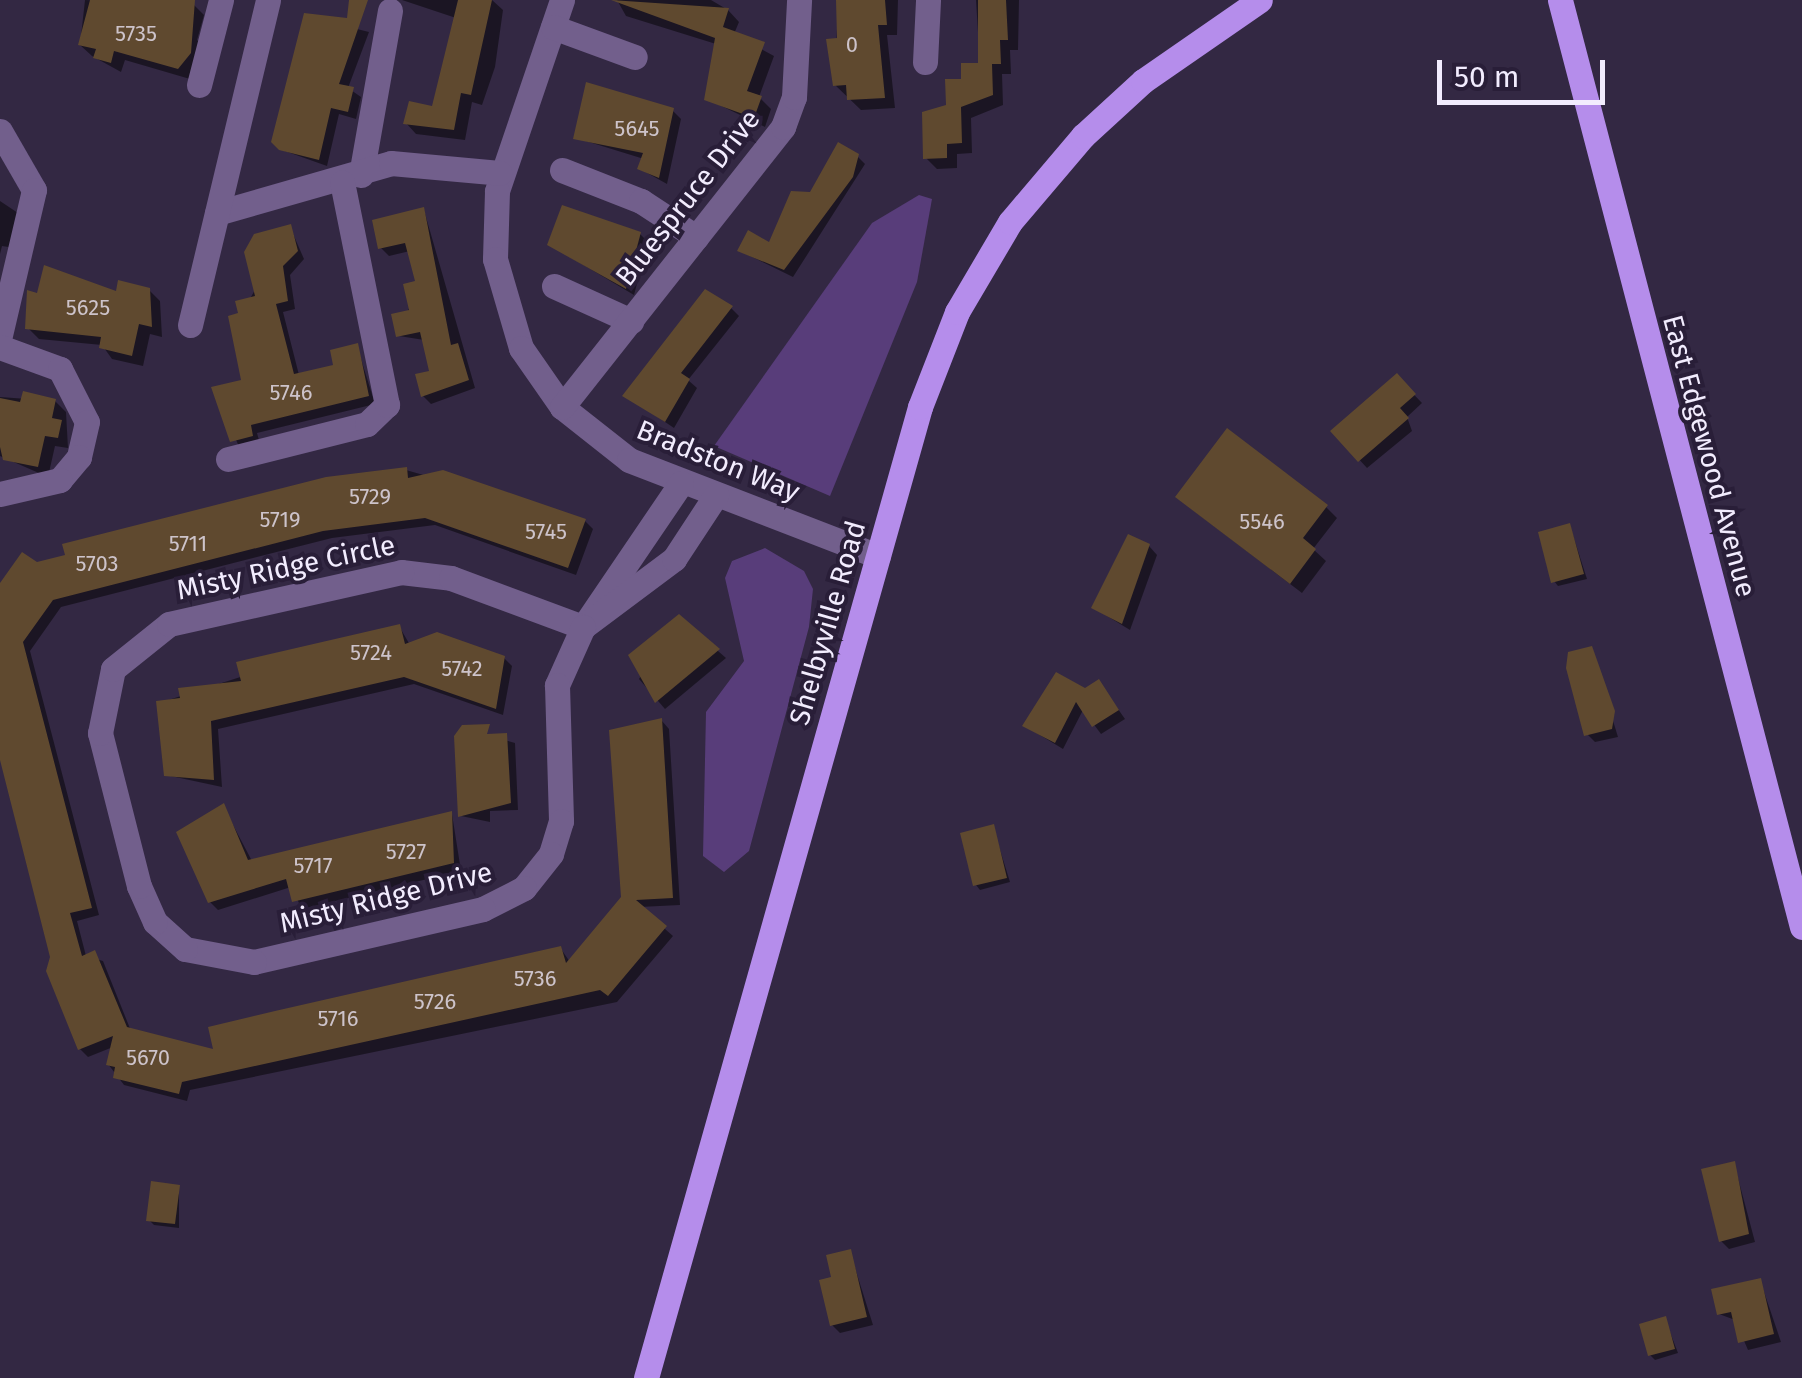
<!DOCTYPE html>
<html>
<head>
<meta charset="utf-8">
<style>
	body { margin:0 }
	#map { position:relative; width:1802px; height:1378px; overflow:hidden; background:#332843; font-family:"Fira Sans",sans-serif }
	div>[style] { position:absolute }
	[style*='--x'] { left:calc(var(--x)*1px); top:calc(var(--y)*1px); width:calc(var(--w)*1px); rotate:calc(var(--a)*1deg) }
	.water>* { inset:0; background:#583d7a }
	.shadow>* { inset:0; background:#0007 }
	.building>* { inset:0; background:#5f492f }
	.minor>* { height:25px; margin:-12.5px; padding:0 12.5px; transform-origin:12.5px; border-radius:12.5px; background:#725f8c }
	.major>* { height:25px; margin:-12.5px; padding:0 12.5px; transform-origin:12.5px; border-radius:12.5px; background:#b58deb }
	span { translate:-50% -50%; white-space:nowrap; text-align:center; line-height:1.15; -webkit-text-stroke:8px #291e38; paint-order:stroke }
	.number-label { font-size:22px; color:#cdc3ca }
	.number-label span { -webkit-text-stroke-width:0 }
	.street-label { font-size:28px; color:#f2ecfe }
	.scale { position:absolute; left:1437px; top:60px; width:168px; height:45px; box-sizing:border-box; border:5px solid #f2ecfe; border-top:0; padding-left:12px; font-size:30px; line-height:35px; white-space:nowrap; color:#f2ecfe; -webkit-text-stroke:8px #291e38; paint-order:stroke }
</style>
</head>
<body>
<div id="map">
	<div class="water">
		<div style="clip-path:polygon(919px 195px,932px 199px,917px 282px,830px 496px,714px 446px,872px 223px)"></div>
		<div style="clip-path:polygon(765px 548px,804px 571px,813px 589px,809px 627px,749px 851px,724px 872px,703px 856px,706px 712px,744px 661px,725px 578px,732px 561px)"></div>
	</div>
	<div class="shadow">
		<div style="clip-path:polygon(85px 0,193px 4px,204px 15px,197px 40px,205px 48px,190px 79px,125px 60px,121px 72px,92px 56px,80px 45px)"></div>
		<div style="clip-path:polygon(402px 0,492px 0,503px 10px,495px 67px,482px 105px,472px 102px,465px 140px,416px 134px,406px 123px,434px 110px,456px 18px)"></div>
		<div style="clip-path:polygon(617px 0,711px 0,728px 10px,739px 22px,734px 34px,774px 56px,759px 97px,771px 109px,765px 127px,707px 99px,716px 44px,626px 16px)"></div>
		<div style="clip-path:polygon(838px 0,898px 0,897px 35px,887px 35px,895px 108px,861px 110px,835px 85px)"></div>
		<div style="clip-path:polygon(976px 0,1019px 0,1018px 50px,1010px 50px,1011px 74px,1002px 74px,1003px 105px,971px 118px,972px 153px,957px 154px,957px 168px,937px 169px,926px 158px,980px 65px)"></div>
		<div style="clip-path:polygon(305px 16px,369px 32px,348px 88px,361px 97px,356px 119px,339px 114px,327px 166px,282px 150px)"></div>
		<div style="clip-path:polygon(673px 111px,681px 119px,667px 184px,640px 169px,644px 159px,576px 138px)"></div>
		<div style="clip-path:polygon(857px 156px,865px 164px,793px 277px,740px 251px,770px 245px)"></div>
		<div style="clip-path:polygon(0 201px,21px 215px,15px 248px,2px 246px,0 254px)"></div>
		<div style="clip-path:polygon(424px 210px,475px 388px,431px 404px,423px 396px,432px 373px,424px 340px,399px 336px,418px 283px,410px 251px,389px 256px,381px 248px)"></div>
		<div style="clip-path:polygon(290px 227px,304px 259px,290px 275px,295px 309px,283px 312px,299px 375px,336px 367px,357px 346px,375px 404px,257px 433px,260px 444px,240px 449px,214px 389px,244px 382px,241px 315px)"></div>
		<div style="clip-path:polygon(640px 234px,648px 242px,634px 295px,550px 245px)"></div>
		<div style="clip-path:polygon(149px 290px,160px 301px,162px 337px,150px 334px,143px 366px,112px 359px,102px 345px,39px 339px,28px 328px,39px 296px)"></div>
		<div style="clip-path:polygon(731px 308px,739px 316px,688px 380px,697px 388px,674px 428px,625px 395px)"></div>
		<div style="clip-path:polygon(1397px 377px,1422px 403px,1407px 417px,1412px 431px,1367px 468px,1333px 431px)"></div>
		<div style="clip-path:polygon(0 397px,55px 401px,66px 412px,68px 448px,55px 446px,48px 477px,0 456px)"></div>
		<div style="clip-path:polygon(406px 470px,585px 521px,593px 529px,576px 575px,435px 525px,332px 538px,61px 607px,30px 651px,99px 915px,77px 921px,86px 956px,103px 961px,131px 1031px,217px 1052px,561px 949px,570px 962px,623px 898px,662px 721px,669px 729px,680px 905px,640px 907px,673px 936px,617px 1002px,190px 1090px,187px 1101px,124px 1085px,108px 1064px,113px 1047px,88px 1057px,80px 1049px,0 753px,0 588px,36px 565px)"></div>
		<div style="clip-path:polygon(1189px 507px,1326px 507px,1337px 518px,1313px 549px,1326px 561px,1302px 593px)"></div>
		<div style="clip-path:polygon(1570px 526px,1587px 579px,1558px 586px,1554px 581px)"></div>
		<div style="clip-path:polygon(1149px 546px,1157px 555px,1130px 630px,1094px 608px)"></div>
		<div style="clip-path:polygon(679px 617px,726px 658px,665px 709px,639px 679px)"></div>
		<div style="clip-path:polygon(399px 626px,410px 645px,504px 658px,512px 666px,503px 715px,414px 684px,218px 729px,222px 787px,166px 775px,159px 703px)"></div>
		<div style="clip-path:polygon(1591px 649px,1618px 737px,1595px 742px,1587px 734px)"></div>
		<div style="clip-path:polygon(1099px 682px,1125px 719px,1101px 734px,1083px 710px,1063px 749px,1025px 726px)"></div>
		<div style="clip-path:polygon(463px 728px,515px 743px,518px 810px,490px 811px,490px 822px,461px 816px)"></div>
		<div style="clip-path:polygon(223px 806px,252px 861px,452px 814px,461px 871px,302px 909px,291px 887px,218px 910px,210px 902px)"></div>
		<div style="clip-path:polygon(993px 827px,1010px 882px,980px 890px,976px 885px)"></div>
		<div style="clip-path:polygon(1734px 1163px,1755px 1242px,1729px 1249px,1721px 1241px)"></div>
		<div style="clip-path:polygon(179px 1187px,179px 1228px,154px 1225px,149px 1220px)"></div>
		<div style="clip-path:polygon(850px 1252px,873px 1325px,840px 1333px,832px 1325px)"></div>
		<div style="clip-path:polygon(1760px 1280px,1781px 1342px,1748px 1350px,1735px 1320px,1719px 1314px)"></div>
		<div style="clip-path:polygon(1665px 1319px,1678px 1353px,1655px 1360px,1650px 1355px)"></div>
	</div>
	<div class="building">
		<div style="clip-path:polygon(90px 0,195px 0,191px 53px,178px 69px,114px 51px,111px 63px,93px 58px,96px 49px,78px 45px)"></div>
		<div style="clip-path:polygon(349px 0,368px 0,339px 84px,354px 87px,348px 112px,331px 108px,319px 160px,279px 150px,271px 142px,304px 13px,347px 18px)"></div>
		<div style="clip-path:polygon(458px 0,492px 0,471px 95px,461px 93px,454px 130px,403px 124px,409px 101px,432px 106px)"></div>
		<div style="clip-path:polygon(611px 0,729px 8px,723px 27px,765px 42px,747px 91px,762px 96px,754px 118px,704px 100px,715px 38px)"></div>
		<div style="clip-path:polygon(836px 0,885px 0,887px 25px,878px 25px,885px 98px,847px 100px,846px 85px,833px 86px,826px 39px,837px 38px)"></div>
		<div style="clip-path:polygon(978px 0,1006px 0,1008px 40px,1000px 40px,1001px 64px,992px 64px,993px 95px,961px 107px,962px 143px,947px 144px,947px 158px,923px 159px,922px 112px,946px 105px,945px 79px,961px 79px,961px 63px,978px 63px)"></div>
		<div style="clip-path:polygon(586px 82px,674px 108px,659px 178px,637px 169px,643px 153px,573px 139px)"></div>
		<div style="clip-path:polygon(838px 142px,859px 154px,853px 177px,784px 270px,737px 251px,748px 230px,769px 242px,791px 191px,810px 192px)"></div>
		<div style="clip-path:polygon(562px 205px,641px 232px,626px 289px,547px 245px)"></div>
		<div style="clip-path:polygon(424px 207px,451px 345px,458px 343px,469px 380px,421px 397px,415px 374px,429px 371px,420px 332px,396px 337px,391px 314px,409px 310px,403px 284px,415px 281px,405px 243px,378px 249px,372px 220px)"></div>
		<div style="clip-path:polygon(291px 224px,298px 251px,283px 266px,288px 301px,276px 304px,294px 374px,333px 365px,330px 350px,358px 343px,369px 396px,251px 425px,253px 436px,230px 442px,211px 387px,241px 380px,228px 316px,238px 313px,235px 301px,255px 296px,244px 252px,254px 234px)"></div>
		<div style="clip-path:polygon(44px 265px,116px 291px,118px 280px,150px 288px,152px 327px,139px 324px,132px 356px,99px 348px,101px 337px,25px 329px,27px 290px,37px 293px)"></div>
		<div style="clip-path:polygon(705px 289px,733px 306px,681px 373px,690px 379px,665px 422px,622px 396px)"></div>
		<div style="clip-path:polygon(1397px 373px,1416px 394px,1400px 408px,1409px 418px,1358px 462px,1330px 431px)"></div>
		<div style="clip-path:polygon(23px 391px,56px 399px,52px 418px,62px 420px,58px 438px,45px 436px,38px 467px,3px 460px,0 447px,0 398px,20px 402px)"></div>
		<div style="clip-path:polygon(1227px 428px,1328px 505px,1303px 538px,1316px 549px,1290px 584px,1175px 497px)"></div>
		<div style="clip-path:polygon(407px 467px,408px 478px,443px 470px,586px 519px,568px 568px,425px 518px,323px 531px,53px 600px,23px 642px,92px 908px,70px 913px,82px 956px,95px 950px,127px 1027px,213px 1049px,208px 1027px,275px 1011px,561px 946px,566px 963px,621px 897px,609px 730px,662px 718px,673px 898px,636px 900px,667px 926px,608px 996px,600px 990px,182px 1082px,179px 1094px,113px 1078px,115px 1067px,106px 1065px,113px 1036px,78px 1050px,46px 971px,50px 957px,0 760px,0 583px,22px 552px,37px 562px,65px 555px,62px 544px,326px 477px)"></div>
		<div style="clip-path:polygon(1570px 523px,1584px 574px,1551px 583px,1538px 532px)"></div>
		<div style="clip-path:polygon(1128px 534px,1150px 544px,1122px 624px,1091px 608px)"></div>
		<div style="clip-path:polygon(679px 614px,720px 649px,655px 703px,628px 655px)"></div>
		<div style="clip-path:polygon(400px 624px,405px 644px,437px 632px,505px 656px,496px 709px,404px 677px,211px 721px,214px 780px,164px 776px,156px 701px,180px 698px,178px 688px,241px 681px,236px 662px)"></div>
		<div style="clip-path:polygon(1592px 646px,1615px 711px,1612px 729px,1584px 736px,1566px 668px,1568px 652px)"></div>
		<div style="clip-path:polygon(1056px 672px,1085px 688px,1099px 679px,1119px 710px,1092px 727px,1076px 702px,1055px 743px,1022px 726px)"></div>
		<div style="clip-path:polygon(490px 724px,487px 734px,507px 733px,511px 803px,458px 817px,454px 736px,462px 725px)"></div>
		<div style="clip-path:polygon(224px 803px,248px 860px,452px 811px,454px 863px,292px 902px,286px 879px,208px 903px,176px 832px)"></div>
		<div style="clip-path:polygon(994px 824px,1007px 878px,973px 886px,960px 833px)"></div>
		<div style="clip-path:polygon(1735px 1161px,1749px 1234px,1719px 1242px,1701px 1169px)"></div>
		<div style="clip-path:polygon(151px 1181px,180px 1185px,175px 1224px,146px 1221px)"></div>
		<div style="clip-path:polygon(851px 1249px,867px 1317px,830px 1326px,819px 1280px,831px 1277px,826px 1255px)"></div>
		<div style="clip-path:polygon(1761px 1278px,1774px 1334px,1738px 1343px,1731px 1312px,1717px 1315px,1711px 1289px)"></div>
		<div style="clip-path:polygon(1666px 1316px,1675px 1349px,1648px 1356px,1639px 1324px)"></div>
	</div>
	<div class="minor">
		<div style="--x:562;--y:0;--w:202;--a:108.8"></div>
		<div style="--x:497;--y:191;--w:68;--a:91.7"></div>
		<div style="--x:495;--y:259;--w:93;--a:73.7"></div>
		<div style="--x:521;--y:348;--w:72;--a:55.2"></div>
		<div style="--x:562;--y:407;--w:85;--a:38.3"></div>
		<div style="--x:629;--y:460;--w:267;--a:21.1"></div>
		<div style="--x:553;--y:27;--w:87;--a:20.1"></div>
		<div style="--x:925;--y:62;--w:62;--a:-87.2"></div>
		<div style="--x:199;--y:85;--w:88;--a:-75.5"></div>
		<div style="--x:0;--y:131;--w:68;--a:60"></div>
		<div style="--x:34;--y:190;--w:149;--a:103.2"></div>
		<div style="--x:562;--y:170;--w:85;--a:21.4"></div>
		<div style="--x:641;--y:201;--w:66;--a:33.2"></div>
		<div style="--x:361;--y:175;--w:167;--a:-80"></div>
		<div style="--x:217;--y:213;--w:181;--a:-16"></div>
		<div style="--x:391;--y:163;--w:109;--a:5.2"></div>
		<div style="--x:554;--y:286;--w:85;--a:24.4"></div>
		<div style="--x:190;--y:325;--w:334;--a:-76.5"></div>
		<div style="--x:0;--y:347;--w:64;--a:20.1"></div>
		<div style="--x:60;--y:369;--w:59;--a:63"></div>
		<div style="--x:87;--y:422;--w:36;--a:103"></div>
		<div style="--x:79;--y:457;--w:30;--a:130"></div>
		<div style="--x:60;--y:480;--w:62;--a:166.9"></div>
		<div style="--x:562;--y:407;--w:357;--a:-51.7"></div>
		<div style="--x:783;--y:127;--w:32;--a:-70"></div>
		<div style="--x:794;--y:97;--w:97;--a:-87"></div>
		<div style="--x:228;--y:459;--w:143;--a:-14.1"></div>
		<div style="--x:367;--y:424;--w:28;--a:-44"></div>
		<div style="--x:387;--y:405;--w:227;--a:-101.4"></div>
		<div style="--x:681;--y:483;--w:174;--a:124.2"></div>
		<div style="--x:583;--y:627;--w:114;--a:-36.8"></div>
		<div style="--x:674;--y:559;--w:77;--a:-56.7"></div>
		<div style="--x:401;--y:572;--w:50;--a:6.8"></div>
		<div style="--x:451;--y:578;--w:141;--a:20.4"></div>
		<div style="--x:583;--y:627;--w:64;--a:114.1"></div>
		<div style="--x:557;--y:685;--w:136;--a:88.3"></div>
		<div style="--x:561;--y:821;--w:34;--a:107"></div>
		<div style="--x:551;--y:854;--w:43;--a:128.5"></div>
		<div style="--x:524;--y:888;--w:46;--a:152.9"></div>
		<div style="--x:483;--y:909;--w:235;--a:167"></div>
		<div style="--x:254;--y:962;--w:70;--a:-169.3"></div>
		<div style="--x:185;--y:949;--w:40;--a:-138"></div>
		<div style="--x:155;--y:922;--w:39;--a:-114"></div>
		<div style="--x:139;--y:886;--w:158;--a:-104.3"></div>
		<div style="--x:100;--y:733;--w:65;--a:-78.5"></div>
		<div style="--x:113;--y:669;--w:72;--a:-38.8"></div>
		<div style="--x:169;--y:624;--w:238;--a:-12.6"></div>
	</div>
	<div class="major">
		<div style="--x:1560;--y:0;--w:958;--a:75.37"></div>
		<div style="--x:646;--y:1378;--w:1009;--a:-74.24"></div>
		<div style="--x:920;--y:407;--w:102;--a:-68.7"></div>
		<div style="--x:957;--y:312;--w:104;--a:-59.5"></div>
		<div style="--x:1010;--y:222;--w:113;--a:-49.7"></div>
		<div style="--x:1083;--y:136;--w:81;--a:-42.5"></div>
		<div style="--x:1143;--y:81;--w:142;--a:-34.7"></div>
	</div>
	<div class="number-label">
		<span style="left:136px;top:34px">5735</span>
		<span style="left:852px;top:45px">0</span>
		<span style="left:637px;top:129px">5645</span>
		<span style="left:88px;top:308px">5625</span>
		<span style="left:291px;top:393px">5746</span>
		<span style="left:370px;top:497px">5729</span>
		<span style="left:280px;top:520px">5719</span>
		<span style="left:1262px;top:522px">5546</span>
		<span style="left:546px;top:532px">5745</span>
		<span style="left:188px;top:544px">5711</span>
		<span style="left:97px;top:564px">5703</span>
		<span style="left:371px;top:653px">5724</span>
		<span style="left:462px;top:669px">5742</span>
		<span style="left:406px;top:852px">5727</span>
		<span style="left:313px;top:866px">5717</span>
		<span style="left:535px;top:979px">5736</span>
		<span style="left:435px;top:1002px">5726</span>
		<span style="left:338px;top:1019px">5716</span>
		<span style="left:148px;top:1058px">5670</span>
	</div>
	<div class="street-label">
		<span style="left:688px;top:198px;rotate:-52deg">Bluespruce Drive</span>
		<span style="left:1709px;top:456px;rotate:75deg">East Edgewood Avenue</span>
		<span style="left:718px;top:461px;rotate:22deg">Bradston Way</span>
		<span style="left:286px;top:568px;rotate:-12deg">Misty Ridge Circle</span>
		<span style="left:828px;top:623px;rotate:-74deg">Shelbyville Road</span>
		<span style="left:386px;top:898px;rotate:-14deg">Misty Ridge Drive</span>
	</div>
	<div class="scale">50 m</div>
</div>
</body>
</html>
